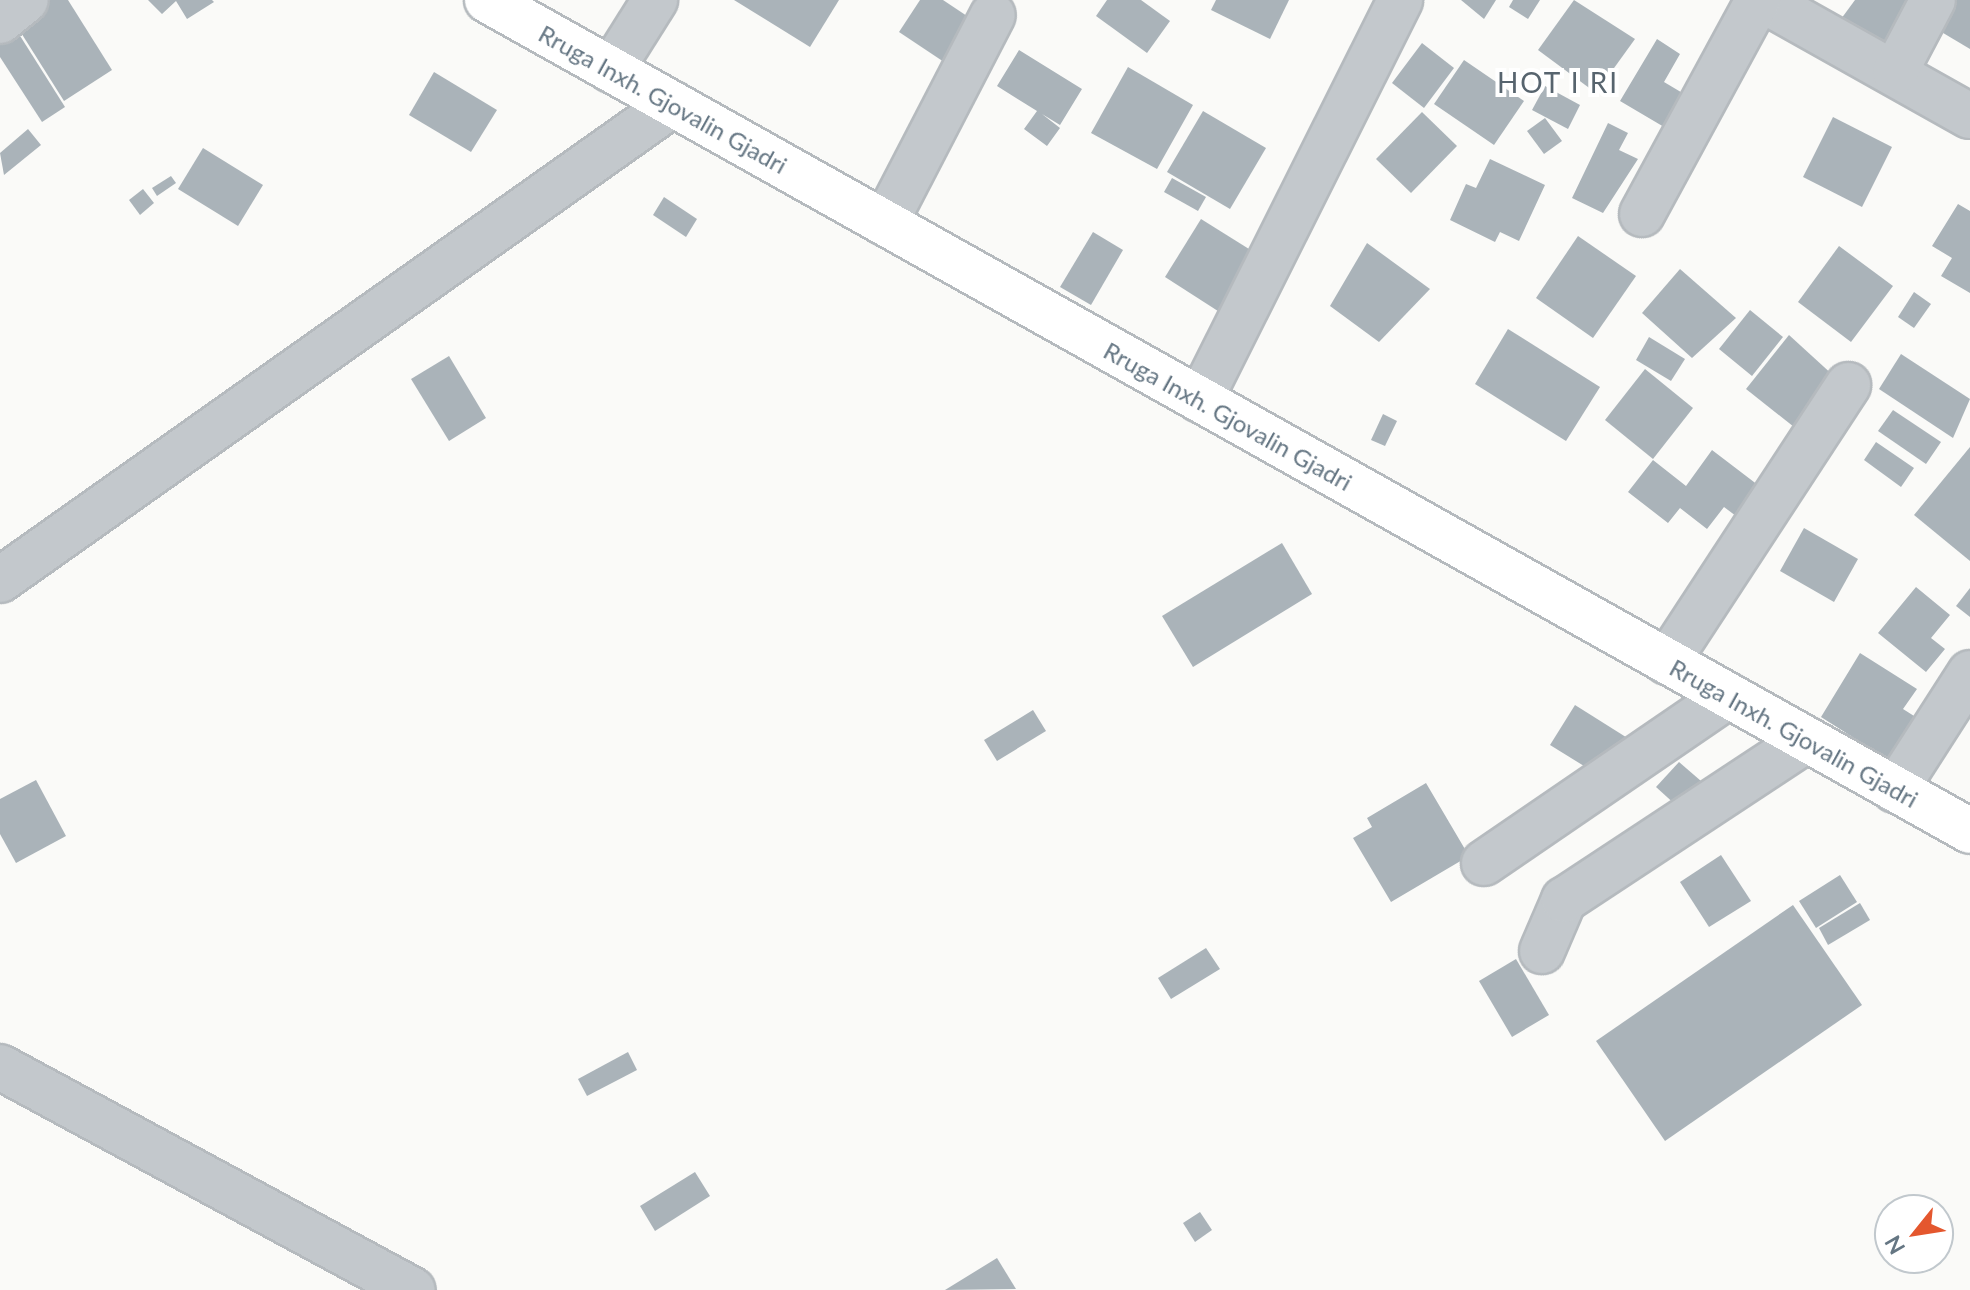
<!DOCTYPE html>
<html>
<head>
<meta charset="utf-8">
<style>
	body { margin:0 }
	#map { position:relative; width:1970px; height:1290px; overflow:hidden; background:#fafaf8; font-family:Lato,sans-serif }
	div>[style] { position:absolute }
	[style*='--x'] { left:calc(var(--x)*1px); top:calc(var(--y)*1px); width:calc(var(--w)*1px); rotate:calc(var(--a)*1deg) }
	.building>* { inset:0; background:#aab3b9 }
	.roads { filter:drop-shadow(2px 0 #b5babe) drop-shadow(-2px 0 #b5babe) drop-shadow(0 2px #b5babe) drop-shadow(0 -2px #b5babe) }
	.minor>* { height:44px; margin:-22px; padding:0 22px; transform-origin:22px; border-radius:22px; background:#c3c8cc }
	.major>* { height:44px; margin:-22px; padding:0 22px; transform-origin:22px; border-radius:22px; background:#fff }
	span { translate:-50% -50%; white-space:nowrap; text-align:center; line-height:1.15; -webkit-text-stroke:8px #fff; paint-order:stroke }
	.street-label { font-size:24px; color:#657683 }
	.quarter-label { font-size:28px; color:#57646e; letter-spacing:2px }
	.north { position:absolute; left:1874px; top:1194px; width:80px; height:80px; box-sizing:border-box; background:#fff; border:2px solid #c1c8cd; border-radius:50%; rotate:240deg; font-size:22px; font-weight:700; line-height:32px; text-align:center; color:#657683 }
	.north::after { content:''; display:block; margin:auto; width:28px; height:36px; background:#e4572e; clip-path:polygon(50% 0,100% 100%,50% 72%,0 100%) }
</style>
</head>
<body>
<div id="map">
	<div class="building">
		<div style="clip-path:polygon(45px 0,68px 0,112px 70px,64px 101px,13px 20px)"></div>
		<div style="clip-path:polygon(148px 0,212px 0,214px 2px,187px 19px,176px 1px,162px 14px)"></div>
		<div style="clip-path:polygon(734px 0,839px 0,810px 47px)"></div>
		<div style="clip-path:polygon(920px 0,943px 0,985px 28px,956px 70px,899px 32px)"></div>
		<div style="clip-path:polygon(1107px 0,1141px 0,1170px 21px,1147px 53px,1096px 16px)"></div>
		<div style="clip-path:polygon(1216px 0,1289px 0,1270px 39px,1211px 10px)"></div>
		<div style="clip-path:polygon(1461px 0,1496px 0,1484px 19px)"></div>
		<div style="clip-path:polygon(1513px 0,1540px 0,1528px 19px,1509px 7px)"></div>
		<div style="clip-path:polygon(1574px 0,1635px 39px,1596px 93px,1538px 50px)"></div>
		<div style="clip-path:polygon(1855px 0,1920px 0,1882px 50px,1841px 19px)"></div>
		<div style="clip-path:polygon(1942px 0,1970px 0,1970px 49px,1928px 24px)"></div>
		<div style="clip-path:polygon(17px 31px,65px 107px,42px 122px,0 57px,0 42px)"></div>
		<div style="clip-path:polygon(1657px 39px,1680px 54px,1664px 82px,1701px 104px,1681px 137px,1620px 101px)"></div>
		<div style="clip-path:polygon(1422px 43px,1454px 68px,1424px 108px,1392px 83px)"></div>
		<div style="clip-path:polygon(1019px 50px,1082px 89px,1060px 125px,1042px 114px,1060px 128px,1047px 146px,1024px 129px,1037px 111px,997px 86px)"></div>
		<div style="clip-path:polygon(1464px 60px,1524px 101px,1494px 145px,1434px 104px)"></div>
		<div style="clip-path:polygon(1128px 67px,1193px 105px,1157px 169px,1091px 133px)"></div>
		<div style="clip-path:polygon(434px 72px,497px 110px,471px 152px,409px 115px)"></div>
		<div style="clip-path:polygon(1545px 86px,1580px 105px,1568px 129px,1532px 110px)"></div>
		<div style="clip-path:polygon(1203px 111px,1266px 148px,1230px 209px,1167px 172px)"></div>
		<div style="clip-path:polygon(1422px 112px,1457px 146px,1411px 193px,1376px 159px)"></div>
		<div style="clip-path:polygon(1833px 117px,1892px 147px,1862px 207px,1803px 177px)"></div>
		<div style="clip-path:polygon(1545px 118px,1562px 141px,1544px 154px,1527px 131px)"></div>
		<div style="clip-path:polygon(1608px 123px,1628px 133px,1619px 150px,1638px 159px,1603px 213px,1572px 198px)"></div>
		<div style="clip-path:polygon(28px 129px,41px 145px,4px 175px,0 153px)"></div>
		<div style="clip-path:polygon(203px 148px,263px 185px,238px 226px,178px 189px)"></div>
		<div style="clip-path:polygon(1490px 159px,1545px 185px,1519px 241px,1500px 232px,1495px 242px,1450px 220px,1466px 184px,1476px 188px)"></div>
		<div style="clip-path:polygon(171px 176px,176px 183px,157px 196px,152px 188px)"></div>
		<div style="clip-path:polygon(1172px 178px,1206px 197px,1198px 211px,1164px 192px)"></div>
		<div style="clip-path:polygon(143px 189px,154px 203px,140px 215px,129px 200px)"></div>
		<div style="clip-path:polygon(664px 197px,697px 219px,686px 237px,653px 215px)"></div>
		<div style="clip-path:polygon(1958px 204px,1970px 211px,1970px 293px,1941px 276px,1952px 258px,1932px 246px)"></div>
		<div style="clip-path:polygon(1201px 219px,1257px 254px,1221px 313px,1165px 277px)"></div>
		<div style="clip-path:polygon(1093px 232px,1123px 250px,1091px 305px,1060px 287px)"></div>
		<div style="clip-path:polygon(1578px 236px,1636px 276px,1593px 338px,1536px 298px)"></div>
		<div style="clip-path:polygon(1367px 243px,1430px 289px,1379px 342px,1330px 306px)"></div>
		<div style="clip-path:polygon(1839px 246px,1893px 286px,1851px 342px,1798px 302px)"></div>
		<div style="clip-path:polygon(1680px 269px,1736px 318px,1692px 358px,1642px 313px)"></div>
		<div style="clip-path:polygon(1914px 292px,1931px 304px,1914px 328px,1898px 317px)"></div>
		<div style="clip-path:polygon(1750px 310px,1783px 337px,1752px 376px,1719px 349px)"></div>
		<div style="clip-path:polygon(1508px 329px,1600px 387px,1566px 441px,1475px 384px)"></div>
		<div style="clip-path:polygon(1789px 335px,1835px 377px,1794px 427px,1746px 389px)"></div>
		<div style="clip-path:polygon(1649px 337px,1685px 359px,1671px 381px,1636px 360px)"></div>
		<div style="clip-path:polygon(1901px 354px,1970px 399px,1953px 438px,1879px 389px)"></div>
		<div style="clip-path:polygon(449px 356px,486px 418px,449px 441px,411px 379px)"></div>
		<div style="clip-path:polygon(1645px 369px,1693px 408px,1653px 459px,1605px 420px)"></div>
		<div style="clip-path:polygon(1893px 410px,1941px 442px,1926px 464px,1878px 431px)"></div>
		<div style="clip-path:polygon(1383px 414px,1397px 421px,1385px 446px,1371px 440px)"></div>
		<div style="clip-path:polygon(1876px 442px,1914px 468px,1901px 487px,1864px 460px)"></div>
		<div style="clip-path:polygon(1970px 447px,1970px 561px,1914px 515px)"></div>
		<div style="clip-path:polygon(1712px 450px,1771px 495px,1748px 525px,1724px 507px,1707px 529px,1680px 508px,1668px 523px,1628px 492px,1653px 460px,1686px 486px)"></div>
		<div style="clip-path:polygon(1804px 528px,1858px 559px,1834px 602px,1780px 571px)"></div>
		<div style="clip-path:polygon(1282px 543px,1312px 594px,1193px 667px,1162px 616px)"></div>
		<div style="clip-path:polygon(1916px 587px,1950px 615px,1931px 638px,1945px 649px,1926px 672px,1878px 633px)"></div>
		<div style="clip-path:polygon(1970px 588px,1970px 617px,1956px 606px)"></div>
		<div style="clip-path:polygon(1860px 653px,1917px 689px,1903px 709px,1922px 721px,1895px 764px,1821px 717px)"></div>
		<div style="clip-path:polygon(1575px 705px,1629px 739px,1605px 779px,1550px 745px)"></div>
		<div style="clip-path:polygon(1033px 710px,1046px 731px,997px 761px,984px 740px)"></div>
		<div style="clip-path:polygon(1679px 762px,1701px 781px,1678px 807px,1656px 787px)"></div>
		<div style="clip-path:polygon(36px 780px,66px 836px,16px 863px,0 834px,0 799px)"></div>
		<div style="clip-path:polygon(1426px 783px,1469px 856px,1391px 902px,1353px 838px,1372px 827px,1367px 818px)"></div>
		<div style="clip-path:polygon(1721px 855px,1751px 901px,1709px 927px,1680px 882px)"></div>
		<div style="clip-path:polygon(1840px 875px,1857px 902px,1816px 928px,1799px 901px)"></div>
		<div style="clip-path:polygon(1860px 903px,1870px 920px,1828px 945px,1819px 928px)"></div>
		<div style="clip-path:polygon(1793px 905px,1862px 1005px,1665px 1141px,1596px 1041px)"></div>
		<div style="clip-path:polygon(1206px 948px,1220px 969px,1171px 999px,1158px 978px)"></div>
		<div style="clip-path:polygon(1516px 959px,1549px 1015px,1512px 1037px,1479px 981px)"></div>
		<div style="clip-path:polygon(628px 1052px,637px 1070px,587px 1096px,578px 1079px)"></div>
		<div style="clip-path:polygon(695px 1172px,710px 1196px,655px 1231px,640px 1206px)"></div>
		<div style="clip-path:polygon(1200px 1212px,1212px 1230px,1195px 1242px,1183px 1223px)"></div>
		<div style="clip-path:polygon(997px 1258px,1016px 1289px,945px 1290px)"></div>
	</div>
	<div class="roads">
		<div class="minor">
			<div style="--x:1763;--y:0;--w:237;--a:29.3"></div>
			<div style="--x:0;--y:21;--w:33;--a:-39"></div>
			<div style="--x:611;--y:70;--w:83;--a:-57.8"></div>
			<div style="--x:1895;--y:72;--w:81;--a:-62.2"></div>
			<div style="--x:1642;--y:214;--w:243;--a:-61.5"></div>
			<div style="--x:885;--y:223;--w:234;--a:-62.6"></div>
			<div style="--x:1200;--y:400;--w:447;--a:-63.4"></div>
			<div style="--x:0;--y:580;--w:824;--a:-35.27"></div>
			<div style="--x:1667;--y:662;--w:331;--a:-56.8"></div>
			<div style="--x:1895;--y:790;--w:139;--a:-57.3"></div>
			<div style="--x:1484;--y:863;--w:296;--a:-34.4"></div>
			<div style="--x:1542;--y:951;--w:56;--a:-66.7"></div>
			<div style="--x:1564;--y:900;--w:291;--a:-33.4"></div>
			<div style="--x:0;--y:1067;--w:469;--a:28.4"></div>
		</div>
		<div class="major">
			<div style="--x:487;--y:0;--w:1700;--a:29.26"></div>
		</div>
	</div>
	<div class="street-label">
		<span style="left:663px;top:99px;rotate:29deg">Rruga Inxh. Gjovalin Gjadri</span>
		<span style="left:1228px;top:416px;rotate:29deg">Rruga Inxh. Gjovalin Gjadri</span>
		<span style="left:1794px;top:733px;rotate:29deg">Rruga Inxh. Gjovalin Gjadri</span>
	</div>
	<div class="quarter-label">
		<span style="left:1558px;top:82px">HOT I RI</span>
	</div>
	<div class="north">N</div>
</div>
</body>
</html>
